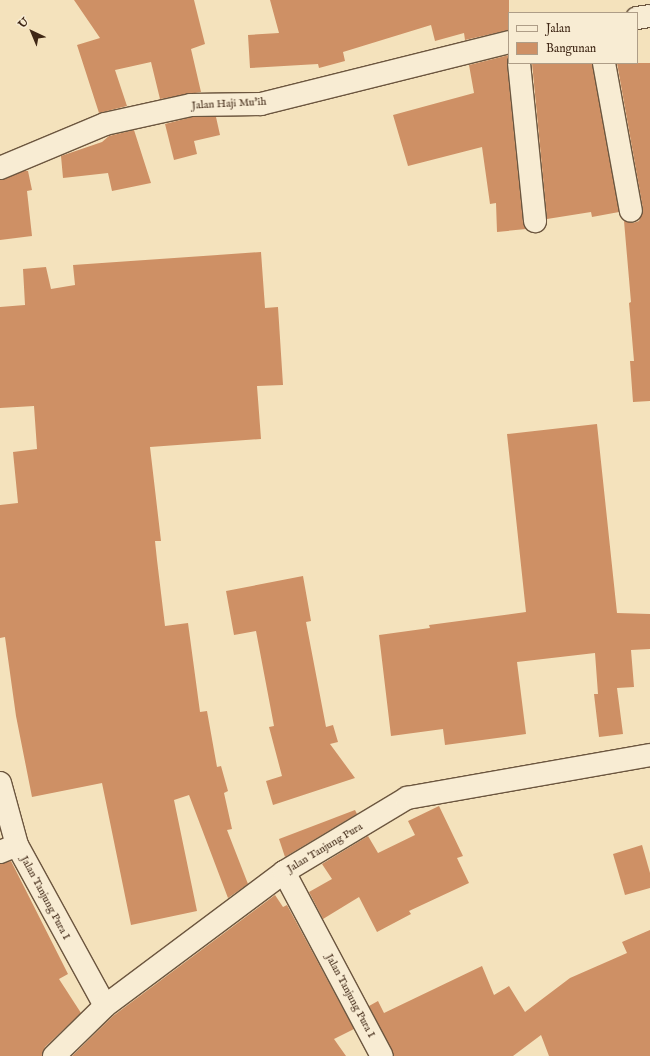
<!DOCTYPE html>
<html>
<head>
<meta charset="utf-8">
<style>
	body { margin:0 }
	#map { position:relative; width:650px; height:1056px; overflow:hidden; background:#f4e2bc; font-family:"IM FELL English",serif }
	div>[style] { position:absolute }
	[style*='--x'] { left:calc(var(--x)*1px); top:calc(var(--y)*1px); width:calc(var(--w)*1px); rotate:calc(var(--a)*1deg) }
	.building>* { inset:0; background:#ce9065 }
	.roads { filter:drop-shadow(1px 0 #6c563f) drop-shadow(-1px 0 #6c563f) drop-shadow(0 1px #6c563f) drop-shadow(0 -1px #6c563f) }
	.minor>* { height:22px; margin:-11px; padding:0 11px; transform-origin:11px; border-radius:11px; background:#f8ecd3 }
	.tertiary>* { height:22px; margin:-11px; padding:0 11px; transform-origin:11px; border-radius:11px; background:#f8ecd3 }
	span { translate:-50% -50%; white-space:nowrap; text-align:center; line-height:1.15; -webkit-text-stroke:4px #f8ecd3; paint-order:stroke }
	.street-label { font-size:11px; color:#3f2715 }
	.legend { position:absolute; left:508px; top:12px; width:130px; height:52px; box-sizing:border-box; background:#f8ecd3; border:1px solid #ae9d87; margin:0; padding:5px 7px; list-style:none; font-size:12px; color:#3f2715 }
	.legend li { display:flex; align-items:center; gap:8px; height:20px }
	.legend b { width:20px; border:1px solid #ae9d87 }
	.north { position:absolute; left:12px; top:12px; width:40px; height:40px; -webkit-text-stroke:3px #f8ecd3; paint-order:stroke; rotate:316deg; font-size:11px; font-weight:700; line-height:16px; text-align:center; color:#3f2715 }
	.north::after { content:''; display:block; margin:auto; width:14px; height:18px; background:#3f2715; clip-path:polygon(50% 0,100% 100%,50% 72%,0 100%) }
</style>
</head>
<body>
<div id="map">
	<div class="building">
		<div style="clip-path:polygon(74px 0,194px 0,205px 44px,191px 49px,201px 92px,160px 99px,151px 62px,115px 70px,127px 106px,99px 113px,77px 45px,100px 38px)"></div>
		<div style="clip-path:polygon(270px 0,509px 0,509px 30px,465px 40px,464px 33px,435px 41px,431px 25px,343px 52px,345px 61px,319px 68px,318px 64px,250px 68px,248px 35px,279px 33px)"></div>
		<div style="clip-path:polygon(509px 55px,507px 64px,523px 222px,526px 229px,497px 232px,496px 203px,490px 204px,482px 147px,408px 166px,393px 115px,474px 93px,469px 65px)"></div>
		<div style="clip-path:polygon(532px 63px,592px 63px,619px 212px,592px 217px,591px 212px,547px 219px)"></div>
		<div style="clip-path:polygon(617px 63px,650px 63px,650px 401px,633px 402px,630px 361px,634px 361px,629px 303px,631px 302px,624px 221px,633px 223px,639px 221px,643px 209px)"></div>
		<div style="clip-path:polygon(192px 117px,216px 117px,220px 135px,194px 141px,197px 154px,174px 160px,165px 124px)"></div>
		<div style="clip-path:polygon(134px 130px,151px 183px,112px 191px,108px 173px,63px 178px,61px 156px,102px 142px,109px 136px)"></div>
		<div style="clip-path:polygon(24px 171px,28px 171px,32px 190px,27px 191px,32px 236px,0 240px,0 180px)"></div>
		<div style="clip-path:polygon(261px 252px,265px 308px,278px 307px,283px 385px,257px 386px,261px 439px,150px 447px,161px 541px,155px 541px,157px 560px,165px 626px,188px 623px,200px 712px,207px 711px,217px 767px,221px 766px,228px 791px,224px 793px,232px 829px,227px 830px,248px 884px,228px 898px,189px 795px,174px 800px,197px 911px,131px 925px,102px 783px,32px 797px,16px 716px,5px 637px,0 638px,0 505px,18px 503px,13px 452px,37px 449px,34px 406px,0 408px,0 307px,25px 305px,23px 269px,46px 267px,51px 289px,75px 285px,73px 265px)"></div>
		<div style="clip-path:polygon(597px 424px,617px 613px,650px 614px,650px 649px,631px 650px,634px 687px,617px 688px,623px 734px,599px 737px,594px 694px,598px 694px,595px 653px,517px 662px,526px 734px,445px 745px,443px 729px,391px 736px,379px 635px,430px 628px,429px 625px,526px 612px,507px 434px)"></div>
		<div style="clip-path:polygon(303px 576px,311px 621px,306px 622px,326px 727px,333px 725px,338px 742px,330px 744px,355px 778px,273px 805px,266px 781px,282px 776px,269px 727px,274px 726px,256px 631px,234px 635px,226px 591px)"></div>
		<div style="clip-path:polygon(439px 806px,463px 856px,457px 858px,469px 883px,409px 911px,411px 914px,377px 932px,359px 897px,323px 919px,309px 892px,332px 879px,322px 864px,368px 836px,378px 853px,415px 835px,408px 821px)"></div>
		<div style="clip-path:polygon(355px 810px,357px 814px,285px 857px,279px 839px)"></div>
		<div style="clip-path:polygon(642px 845px,650px 873px,650px 888px,625px 895px,613px 854px)"></div>
		<div style="clip-path:polygon(11px 861px,68px 974px,59px 979px,81px 1013px,45px 1047px,42px 1056px,0 1056px,0 864px)"></div>
		<div style="clip-path:polygon(275px 895px,283px 907px,287px 905px,354px 1029px,334px 1039px,346px 1056px,72px 1056px,113px 1016px)"></div>
		<div style="clip-path:polygon(650px 930px,650px 1056px,549px 1056px,541px 1035px,513px 1056px,394px 1056px,369px 1006px,378px 1001px,384px 1013px,482px 966px,494px 995px,509px 986px,525px 1012px,570px 978px,627px 953px,622px 942px)"></div>
	</div>
	<div class="roads">
		<div class="minor">
			<div style="--x:637;--y:18;--w:13;--a:-9"></div>
			<div style="--x:519;--y:63;--w:159;--a:84.2"></div>
			<div style="--x:604;--y:63;--w:150;--a:79.7"></div>
			<div style="--x:0;--y:168;--w:114;--a:-22.7"></div>
			<div style="--x:105;--y:124;--w:88;--a:-12.5"></div>
			<div style="--x:191;--y:105;--w:70;--a:-0.8"></div>
			<div style="--x:261;--y:104;--w:256;--a:-14"></div>
			<div style="--x:0;--y:852;--w:18;--a:-22"></div>
			<div style="--x:284;--y:872;--w:208;--a:62"></div>
		</div>
		<div class="tertiary">
			<div style="--x:0;--y:783;--w:64;--a:74.7"></div>
			<div style="--x:17;--y:845;--w:183;--a:61.3"></div>
			<div style="--x:54;--y:1056;--w:71;--a:-44.4"></div>
			<div style="--x:105;--y:1006;--w:224;--a:-36.8"></div>
			<div style="--x:284;--y:872;--w:144;--a:-31"></div>
			<div style="--x:407;--y:798;--w:247;--a:-10"></div>
		</div>
	</div>
	<div class="street-label">
		<span style="left:229px;top:104px;rotate:-3deg">Jalan Haji Mu'ih</span>
		<span style="left:325px;top:848px;rotate:-31deg">Jalan Tanjung Pura</span>
		<span style="left:45px;top:898px;rotate:62deg">Jalan Tanjung Pura I</span>
		<span style="left:350px;top:996px;rotate:62deg">Jalan Tanjung Pura I</span>
	</div>
	<ul class="legend">
	<li><b style="height:5px;background:#f8ecd3"></b>Jalan</li>
	<li><b style="height:11px;background:#ce9065"></b>Bangunan</li>
	</ul>
	<div class="north">U</div>
</div>
</body>
</html>
